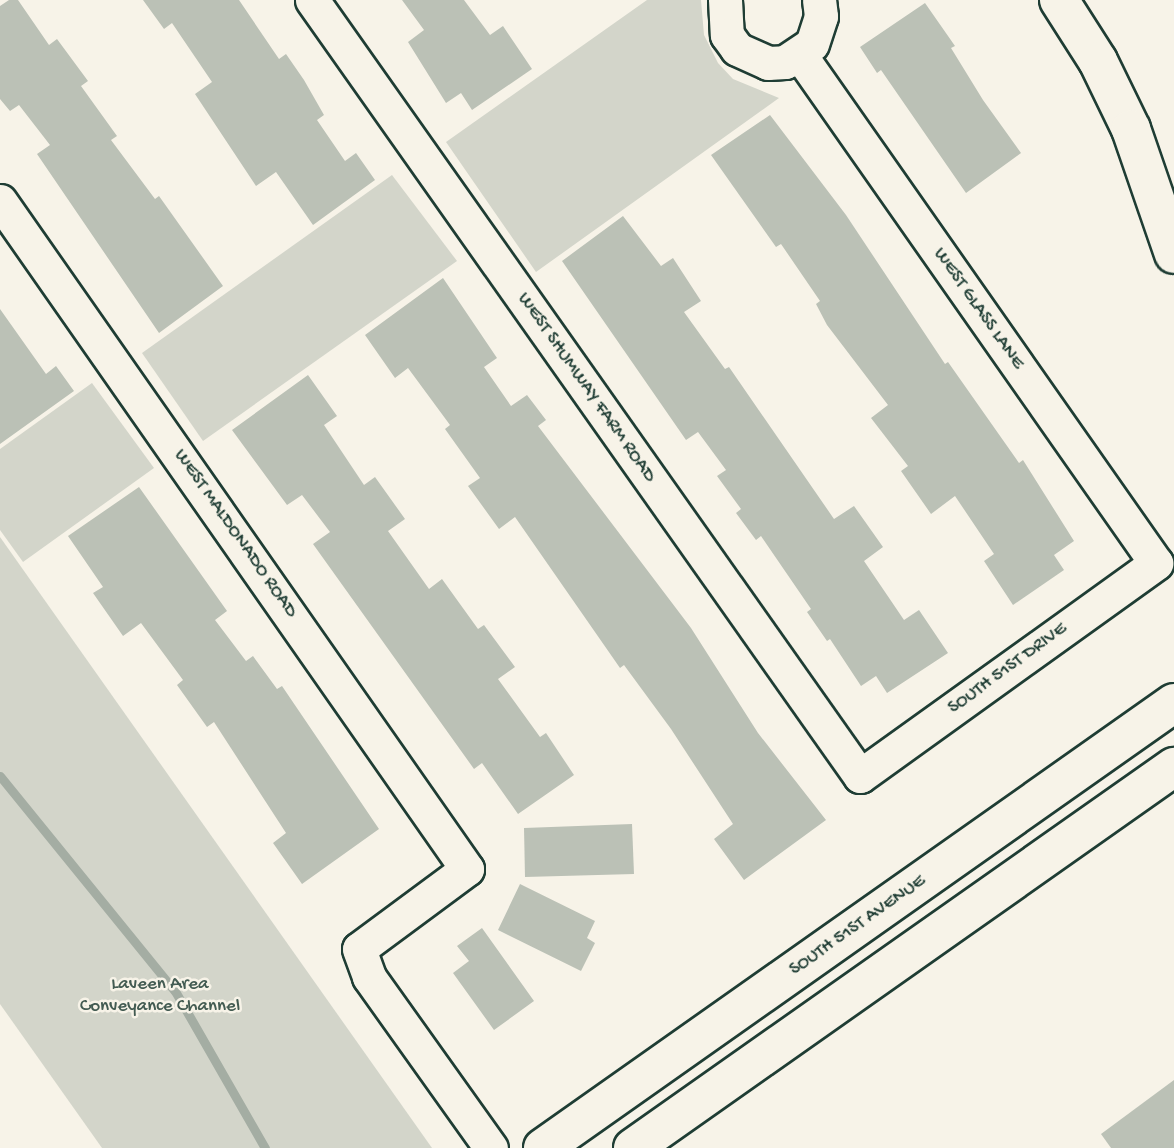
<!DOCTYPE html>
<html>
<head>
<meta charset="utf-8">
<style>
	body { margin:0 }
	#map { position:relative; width:1174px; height:1148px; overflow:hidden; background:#f7f3e8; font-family:"Gochi Hand",sans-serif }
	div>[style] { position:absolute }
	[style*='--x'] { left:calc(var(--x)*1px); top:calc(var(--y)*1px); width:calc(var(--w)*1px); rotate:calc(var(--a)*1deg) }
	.green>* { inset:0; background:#d3d5ca }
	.stream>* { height:9px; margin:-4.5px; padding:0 4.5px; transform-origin:4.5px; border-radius:4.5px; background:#a4ada3 }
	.building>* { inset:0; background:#bbc1b6 }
	.roads { filter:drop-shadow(2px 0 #1f3d34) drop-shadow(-2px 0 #1f3d34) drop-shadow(0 2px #1f3d34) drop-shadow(0 -2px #1f3d34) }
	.street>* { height:33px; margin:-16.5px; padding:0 16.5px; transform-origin:16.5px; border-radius:16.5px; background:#f7f3e8 }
	.secondary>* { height:38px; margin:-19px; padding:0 19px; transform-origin:19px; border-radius:19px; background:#f7f3e8 }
	.primary>* { height:38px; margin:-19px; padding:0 19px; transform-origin:19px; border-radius:19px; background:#f7f3e8 }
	span { translate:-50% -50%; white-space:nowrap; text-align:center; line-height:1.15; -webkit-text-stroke:5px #f7f3e8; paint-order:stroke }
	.street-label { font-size:19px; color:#1f3d34 }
	.park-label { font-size:19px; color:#435b52 }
</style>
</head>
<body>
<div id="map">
	<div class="green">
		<div style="clip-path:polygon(647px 0,701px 0,704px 35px,718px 63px,733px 79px,779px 98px,536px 272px,446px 142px)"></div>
		<div style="clip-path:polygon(392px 175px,457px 261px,203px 441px,142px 353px)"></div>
		<div style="clip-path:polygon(92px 383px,154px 468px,23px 562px,0 530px,0 449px)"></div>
		<div style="clip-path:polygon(0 537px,432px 1148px,102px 1148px,0 1004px)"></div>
	</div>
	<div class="stream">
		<div style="--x:0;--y:776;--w:277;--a:50.9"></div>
		<div style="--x:175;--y:991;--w:181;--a:60.2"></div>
	</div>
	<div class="building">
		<div style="clip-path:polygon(9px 0,18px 0,49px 45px,57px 39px,88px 81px,81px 86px,117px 136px,111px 140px,155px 199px,159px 196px,223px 286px,159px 333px,37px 154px,50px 145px,19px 105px,10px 111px,0 99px,0 6px)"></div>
		<div style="clip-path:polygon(143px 0,239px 0,279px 59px,286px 54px,304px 80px,324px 115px,317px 120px,345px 161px,356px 153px,375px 180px,313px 225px,276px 172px,256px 186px,195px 94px,212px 82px,172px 23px,164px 29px)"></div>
		<div style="clip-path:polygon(402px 0,464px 0,490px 35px,503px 26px,532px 69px,472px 110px,461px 93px,446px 103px,408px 42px,424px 30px)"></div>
		<div style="clip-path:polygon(925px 3px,955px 46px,951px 48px,983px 100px,1021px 153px,966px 193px,881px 70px,877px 73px,860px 47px)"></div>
		<div style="clip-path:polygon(770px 115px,846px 215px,945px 364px,948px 362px,1019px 463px,1023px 460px,1074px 541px,1054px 555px,1064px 570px,1013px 605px,984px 561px,994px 554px,955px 496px,931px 514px,901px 471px,908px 466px,871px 418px,888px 405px,827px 325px,816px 304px,820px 301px,781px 244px,776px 247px,711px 155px)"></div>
		<div style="clip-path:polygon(623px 216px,661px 266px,673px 258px,701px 301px,684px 312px,725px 369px,729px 367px,834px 519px,854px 506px,883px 547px,864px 561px,904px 620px,919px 610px,948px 653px,887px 693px,876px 676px,861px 686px,830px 639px,827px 641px,807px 612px,811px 609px,761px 536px,756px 540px,736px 513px,741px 509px,717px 476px,726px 470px,698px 432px,686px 440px,562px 261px)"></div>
		<div style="clip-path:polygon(443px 278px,497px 358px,484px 367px,511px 406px,527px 395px,546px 420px,538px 426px,691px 628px,758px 733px,826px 820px,744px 880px,714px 839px,733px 824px,671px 729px,624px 665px,620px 668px,515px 517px,499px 529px,468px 486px,480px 478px,445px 429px,450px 425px,408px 368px,395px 378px,365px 335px)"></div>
		<div style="clip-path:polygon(0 309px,46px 374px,56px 366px,74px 391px,0 444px)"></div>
		<div style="clip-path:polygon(308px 375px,337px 416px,324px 425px,364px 485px,375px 477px,405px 519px,388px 531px,429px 589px,442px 579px,478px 629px,484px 625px,515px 667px,498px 679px,540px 737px,546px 733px,574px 775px,518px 814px,482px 763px,474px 769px,313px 544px,330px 532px,302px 495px,287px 505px,232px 430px)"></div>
		<div style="clip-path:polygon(139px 487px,227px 611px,215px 620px,246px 661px,253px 656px,277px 689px,282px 686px,379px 829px,302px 884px,273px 843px,286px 833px,214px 722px,207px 727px,177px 685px,183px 680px,141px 623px,123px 636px,93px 593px,103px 587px,68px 536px)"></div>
		<div style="clip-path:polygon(632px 824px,634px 874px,525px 877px,524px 828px)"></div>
		<div style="clip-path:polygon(520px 884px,595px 921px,587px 938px,595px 943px,581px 971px,498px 930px)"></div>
		<div style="clip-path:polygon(482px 928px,534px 1001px,494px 1030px,453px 973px,469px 961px,457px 946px)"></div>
		<div style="clip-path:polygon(1174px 1080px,1174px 1148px,1111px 1148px,1101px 1134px)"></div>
	</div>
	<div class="roads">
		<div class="street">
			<div style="--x:312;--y:0;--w:950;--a:54.77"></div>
			<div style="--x:860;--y:776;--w:365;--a:-35.7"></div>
			<div style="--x:1156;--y:563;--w:620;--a:-125.02"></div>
			<div style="--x:725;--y:0;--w:35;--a:87"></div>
			<div style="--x:727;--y:35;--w:17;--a:54"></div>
			<div style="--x:737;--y:49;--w:34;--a:24"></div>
			<div style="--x:768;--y:63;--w:17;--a:-3"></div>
			<div style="--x:785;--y:62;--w:32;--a:-34"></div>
			<div style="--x:812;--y:44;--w:29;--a:-72"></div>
			<div style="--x:821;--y:16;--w:16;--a:-97"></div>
			<div style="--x:0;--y:201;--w:815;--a:55.04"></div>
			<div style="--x:467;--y:869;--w:134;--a:143.5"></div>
			<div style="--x:359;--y:949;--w:30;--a:70"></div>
			<div style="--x:369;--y:977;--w:210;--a:54.5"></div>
		</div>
		<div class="secondary">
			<div style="--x:1059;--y:0;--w:72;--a:57.4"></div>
			<div style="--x:1098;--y:61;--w:76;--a:64.1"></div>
			<div style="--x:1131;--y:129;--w:132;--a:71"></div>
		</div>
		<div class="primary">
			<div style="--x:543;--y:1148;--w:772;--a:-35.19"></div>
			<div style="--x:633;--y:1148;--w:662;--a:-35.16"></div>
		</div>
	</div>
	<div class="street-label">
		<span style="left:978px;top:309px;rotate:55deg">WEST GLASS LANE</span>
		<span style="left:586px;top:388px;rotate:55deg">WEST SHUMWAY FARM ROAD</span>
		<span style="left:235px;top:534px;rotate:55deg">WEST MALDONADO ROAD</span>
		<span style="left:1008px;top:669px;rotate:-36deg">SOUTH 51ST DRIVE</span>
		<span style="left:858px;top:926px;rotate:-35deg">SOUTH 51ST AVENUE</span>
	</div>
	<div class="park-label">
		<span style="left:160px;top:996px">Laveen Area<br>Conveyance Channel</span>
	</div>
</div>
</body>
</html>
